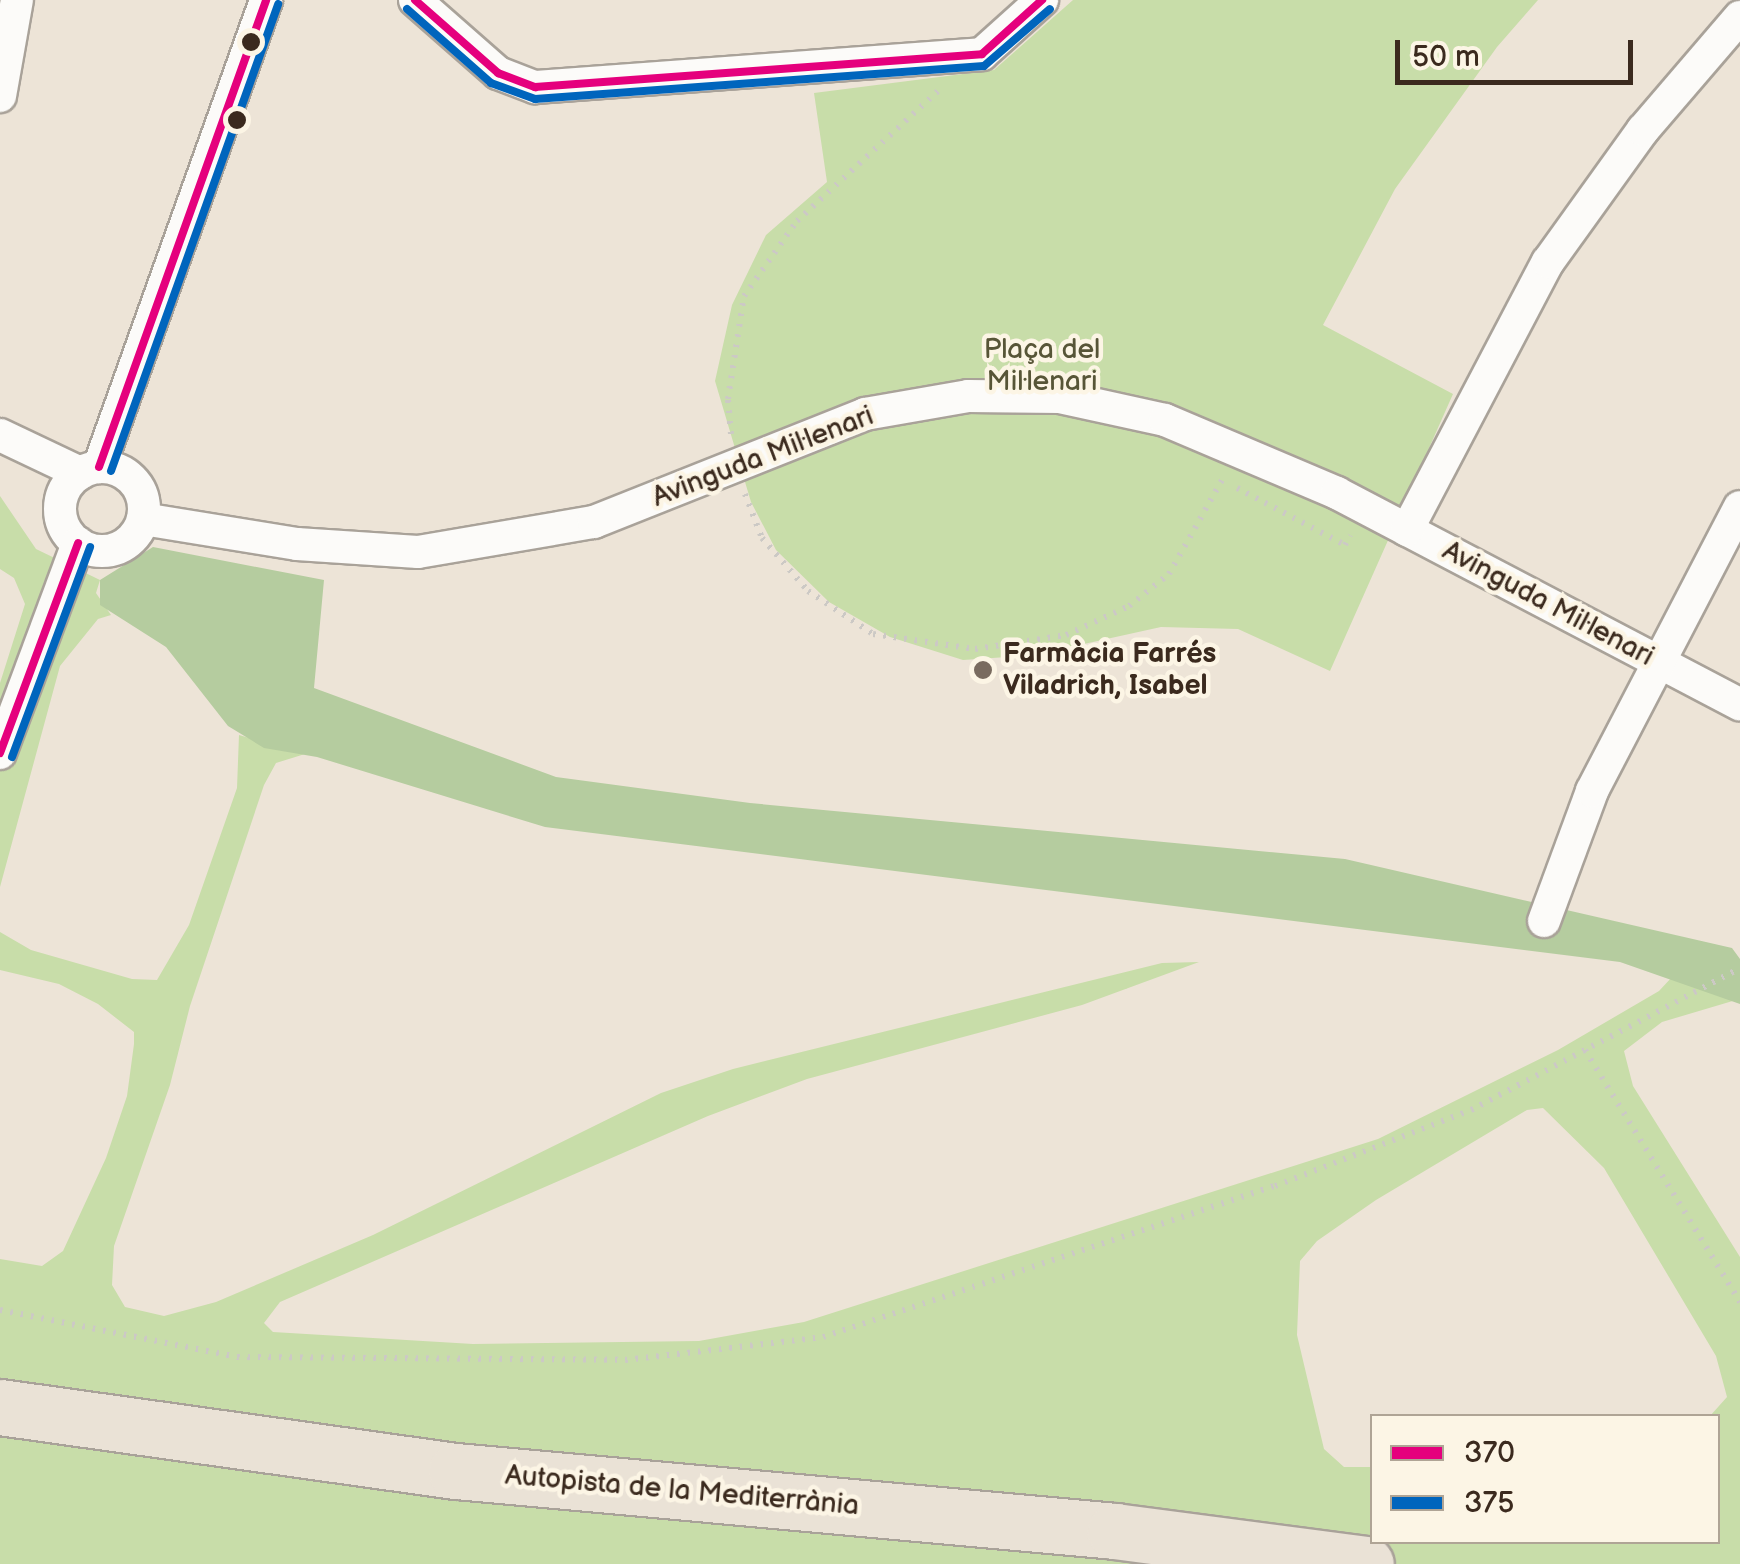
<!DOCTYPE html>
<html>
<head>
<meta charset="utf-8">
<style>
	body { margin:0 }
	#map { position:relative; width:1740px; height:1564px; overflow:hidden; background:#ede4d7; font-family:"Balsamiq Sans",sans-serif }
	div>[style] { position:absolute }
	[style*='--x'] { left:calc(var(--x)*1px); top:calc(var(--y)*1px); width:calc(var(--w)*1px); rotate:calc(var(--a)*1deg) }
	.green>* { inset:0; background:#c8dda9 }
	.forest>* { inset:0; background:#b5cc9f }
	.path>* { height:6px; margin-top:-3px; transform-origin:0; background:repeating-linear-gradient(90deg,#ccc9c5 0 2.5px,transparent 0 10.5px) }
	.roads { filter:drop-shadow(2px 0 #a9a299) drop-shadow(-2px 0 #a9a299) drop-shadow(0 2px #a9a299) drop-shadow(0 -2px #a9a299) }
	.street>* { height:32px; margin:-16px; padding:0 16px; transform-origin:16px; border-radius:16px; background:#fcfbf9 }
	.street>.ring { margin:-16px; padding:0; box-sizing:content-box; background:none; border:32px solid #fcfbf9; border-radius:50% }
	.highway>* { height:55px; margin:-27.5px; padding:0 27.5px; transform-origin:27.5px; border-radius:27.5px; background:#eae2d6 }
	.bus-1>* { height:8px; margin:-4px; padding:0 4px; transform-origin:4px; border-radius:4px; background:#e5007d }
	.bus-2>* { height:8px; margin:-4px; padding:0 4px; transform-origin:4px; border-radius:4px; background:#0065bd }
	.dots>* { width:28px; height:28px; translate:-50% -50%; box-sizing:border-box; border:5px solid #fcf5e5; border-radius:50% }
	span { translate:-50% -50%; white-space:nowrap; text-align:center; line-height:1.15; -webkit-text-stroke:9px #fcf5e5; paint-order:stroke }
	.park-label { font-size:28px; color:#575537 }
	.street-label { font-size:28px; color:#3b2a1e }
	.poi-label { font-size:28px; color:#3b2a1e; font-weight:700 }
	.left { translate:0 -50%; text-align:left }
	.legend { position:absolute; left:1370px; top:1414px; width:350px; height:130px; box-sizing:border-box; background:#fcf5e5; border:2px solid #afa495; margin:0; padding:12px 18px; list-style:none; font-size:30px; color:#3b2a1e }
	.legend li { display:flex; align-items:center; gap:20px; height:50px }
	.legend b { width:50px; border:2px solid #afa495 }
	.scale { position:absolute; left:1395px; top:40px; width:238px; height:45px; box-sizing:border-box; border:5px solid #3b2a1e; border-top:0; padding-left:12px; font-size:30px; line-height:35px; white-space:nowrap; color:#3b2a1e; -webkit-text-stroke:8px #fcf5e5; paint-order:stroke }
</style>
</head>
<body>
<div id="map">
	<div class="green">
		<div style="clip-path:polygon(1073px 0,1538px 0,1497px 47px,1395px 189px,1323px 325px,1453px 394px,1330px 671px,1238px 629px,1161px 627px,1034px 655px,963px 660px,890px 637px,829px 602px,776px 550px,751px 502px,715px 381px,732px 305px,766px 235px,827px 182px,814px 93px,994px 70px)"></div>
		<div style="clip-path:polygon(0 496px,36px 549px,100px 580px,96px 593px,111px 615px,98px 619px,60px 666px,0 887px,0 683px,25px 604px,14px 578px,0 569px)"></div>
		<div style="clip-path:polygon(evenodd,239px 735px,305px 754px,276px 763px,264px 785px,190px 1006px,170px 1085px,114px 1246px,112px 1285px,125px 1307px,164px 1316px,216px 1302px,373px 1235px,661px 1093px,733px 1069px,1162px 963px,1199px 962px,1082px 1005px,807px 1079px,708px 1116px,280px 1302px,264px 1323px,273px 1332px,473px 1344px,699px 1341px,804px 1322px,1378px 1139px,1558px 1050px,1659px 991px,1673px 976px,1736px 1000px,1662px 1022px,1624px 1051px,1633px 1086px,1740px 1257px,1740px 1564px,0 1564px,0 1259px,42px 1266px,63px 1251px,106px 1158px,127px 1096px,134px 1044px,134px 1032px,98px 1004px,59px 984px,0 970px,0 932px,31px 950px,132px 979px,157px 980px,189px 925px,237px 788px,239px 735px,1543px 1108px,1604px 1168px,1716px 1356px,1727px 1397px,1710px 1416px,1718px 1416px,1718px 1542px,1372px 1542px,1372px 1467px,1344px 1467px,1324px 1449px,1297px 1335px,1300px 1261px,1317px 1241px,1376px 1200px,1527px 1110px,1543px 1108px)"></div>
	</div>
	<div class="forest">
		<div style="clip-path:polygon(153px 547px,324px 580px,314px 688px,556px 777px,750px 803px,1345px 859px,1732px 948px,1740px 959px,1740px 1004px,1620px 962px,545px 827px,317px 757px,264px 748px,228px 726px,166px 647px,100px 605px,100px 580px)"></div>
	</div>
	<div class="path">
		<div style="--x:731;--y:434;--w:35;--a:-95"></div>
		<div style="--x:728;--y:399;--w:104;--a:-81.2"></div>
		<div style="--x:744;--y:296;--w:92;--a:-54.8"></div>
		<div style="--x:797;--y:221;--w:196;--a:-42.7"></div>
		<div style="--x:1237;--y:488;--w:122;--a:27.8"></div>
		<div style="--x:1345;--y:545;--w:11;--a:-63"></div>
		<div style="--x:745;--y:494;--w:47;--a:68.9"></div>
		<div style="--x:762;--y:538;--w:70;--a:49"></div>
		<div style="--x:808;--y:591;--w:78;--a:33.5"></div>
		<div style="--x:873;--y:634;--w:103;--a:8.4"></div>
		<div style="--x:975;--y:649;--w:92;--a:-8.7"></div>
		<div style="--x:1066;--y:635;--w:69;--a:-24.7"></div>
		<div style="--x:1129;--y:606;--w:51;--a:-38.7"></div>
		<div style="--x:1169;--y:574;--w:108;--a:-60.6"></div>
		<div style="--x:1585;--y:1050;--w:296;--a:58.4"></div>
		<div style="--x:0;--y:1310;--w:242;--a:11.2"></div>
		<div style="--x:237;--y:1357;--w:388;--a:0.4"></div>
		<div style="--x:625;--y:1360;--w:199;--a:-6.6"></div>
		<div style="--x:823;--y:1337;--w:477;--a:-18.5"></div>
		<div style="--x:1275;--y:1186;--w:210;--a:-21.2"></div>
		<div style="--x:1471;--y:1110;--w:304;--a:-27.8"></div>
	</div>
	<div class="roads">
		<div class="street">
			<div style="--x:415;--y:0;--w:111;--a:41.3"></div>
			<div style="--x:498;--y:73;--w:40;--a:21"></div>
			<div style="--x:535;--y:87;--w:448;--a:-4.2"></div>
			<div style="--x:982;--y:54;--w:81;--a:-42"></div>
			<div style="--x:0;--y:96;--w:97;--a:-80"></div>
			<div style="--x:0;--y:435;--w:89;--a:25.4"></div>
			<div style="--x:99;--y:467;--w:496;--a:-70.3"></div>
			<div class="ring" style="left:60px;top:467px;width:52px;height:52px"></div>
			<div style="--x:143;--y:519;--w:156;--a:9.2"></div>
			<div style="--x:297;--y:544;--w:121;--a:3.8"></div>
			<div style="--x:418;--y:552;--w:179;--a:-9.7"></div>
			<div style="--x:594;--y:522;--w:292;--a:-21.7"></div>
			<div style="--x:865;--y:414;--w:105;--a:-9.9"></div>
			<div style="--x:968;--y:396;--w:92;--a:0.6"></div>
			<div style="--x:1060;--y:397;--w:107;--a:12.4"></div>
			<div style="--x:1165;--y:420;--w:187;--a:23"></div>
			<div style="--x:1337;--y:493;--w:455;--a:27.7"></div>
			<div style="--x:1407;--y:530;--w:303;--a:-62.3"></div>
			<div style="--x:1548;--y:262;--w:163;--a:-54.3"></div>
			<div style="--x:1643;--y:130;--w:149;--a:-49.4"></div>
			<div style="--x:0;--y:753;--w:224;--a:-69.6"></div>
			<div style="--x:1544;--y:921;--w:139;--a:-69.7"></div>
			<div style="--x:1592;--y:791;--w:320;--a:-62.5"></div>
		</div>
		<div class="highway">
			<div style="--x:0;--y:1407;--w:460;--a:8"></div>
			<div style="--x:456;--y:1471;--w:662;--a:5.2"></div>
			<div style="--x:1115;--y:1531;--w:253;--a:7.5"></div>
		</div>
	</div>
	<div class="bus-1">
		<div style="--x:415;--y:0;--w:111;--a:41.3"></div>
		<div style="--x:498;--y:73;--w:40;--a:21"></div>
		<div style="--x:535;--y:87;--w:448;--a:-4.2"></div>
		<div style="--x:982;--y:54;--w:81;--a:-42"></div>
		<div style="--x:99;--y:467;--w:496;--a:-70.3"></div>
		<div style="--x:0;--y:753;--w:224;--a:-69.6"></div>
	</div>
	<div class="bus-2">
		<div style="--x:407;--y:9;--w:112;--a:41.4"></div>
		<div style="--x:491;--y:83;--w:47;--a:20"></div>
		<div style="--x:535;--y:99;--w:450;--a:-4.2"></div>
		<div style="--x:984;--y:66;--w:87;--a:-40.8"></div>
		<div style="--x:111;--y:471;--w:496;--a:-70.3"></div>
		<div style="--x:12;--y:757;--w:224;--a:-69.6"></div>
	</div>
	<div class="dots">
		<div style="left:251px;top:42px;background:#3b2a1e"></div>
		<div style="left:237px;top:120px;background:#3b2a1e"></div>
		<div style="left:983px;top:670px;background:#796b5f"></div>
	</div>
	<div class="park-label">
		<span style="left:1042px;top:366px">Plaça del<br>Mil·lenari</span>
	</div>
	<div class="street-label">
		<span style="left:763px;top:457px;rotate:-21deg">Avinguda Mil·lenari</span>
		<span style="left:1548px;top:604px;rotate:28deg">Avinguda Mil·lenari</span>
		<span style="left:682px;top:1491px;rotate:5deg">Autopista de la Mediterrània</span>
	</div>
	<div class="poi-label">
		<span class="left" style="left:1003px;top:670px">Farmàcia Farrés<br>Viladrich, Isabel</span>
	</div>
	<ul class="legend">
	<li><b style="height:12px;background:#e5007d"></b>370</li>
	<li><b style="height:12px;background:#0065bd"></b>375</li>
	</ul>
	<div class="scale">50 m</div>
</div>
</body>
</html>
